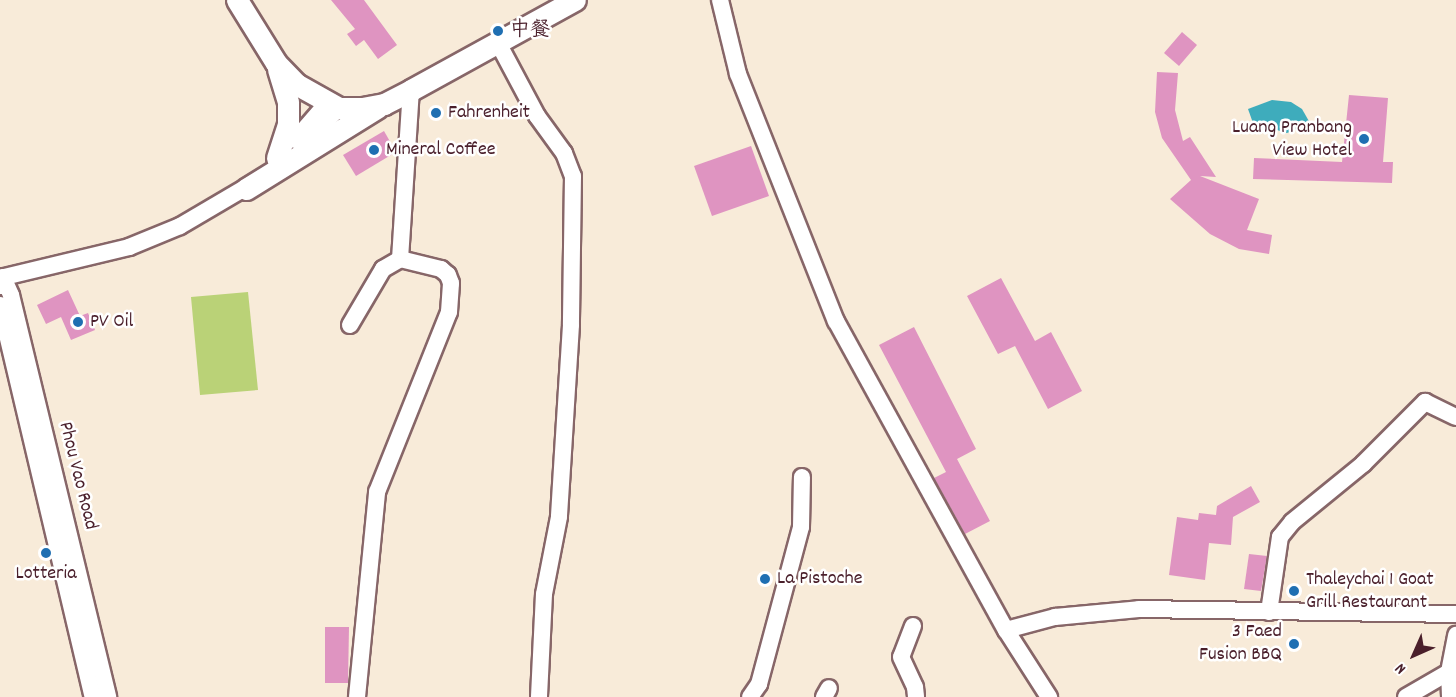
<!DOCTYPE html>
<html>
<head>
<meta charset="utf-8">
<style>
	body { margin:0 }
	#map { position:relative; width:1456px; height:697px; overflow:hidden; background:#f8ebd9; font-family:Dekko,"LXGW WenKai TC",sans-serif }
	div>[style] { position:absolute }
	[style*='--x'] { left:calc(var(--x)*1px); top:calc(var(--y)*1px); width:calc(var(--w)*1px); rotate:calc(var(--a)*1deg) }
	.green>* { inset:0; background:#bad277 }
	.water>* { inset:0; background:#3eacbc }
	.building>* { inset:0; background:#df94c1 }
	.roads { filter:drop-shadow(2px 0 #876668) drop-shadow(-2px 0 #876668) drop-shadow(0 2px #876668) drop-shadow(0 -2px #876668) }
	.minor>* { height:16px; margin:-8px; padding:0 8px; transform-origin:8px; border-radius:8px; background:#fff }
	.major>* { height:21px; margin:-10.5px; padding:0 10.5px; transform-origin:10.5px; border-radius:10.5px; background:#fff }
	.dots>* { width:16px; height:16px; translate:-50% -50%; box-sizing:border-box; border:3px solid #fff; border-radius:50% }
	span { translate:-50% -50%; white-space:nowrap; text-align:center; line-height:1.15; -webkit-text-stroke:5px #fff; paint-order:stroke }
	.poi-label { font-size:20px; color:#4a1f2b }
	.left { translate:0 -50%; text-align:left }
	.right { translate:-100% -50%; text-align:right }
	.street-label { font-size:20px; color:#4a1f2b }
	.north { position:absolute; left:1384px; top:625px; width:60px; height:60px; -webkit-text-stroke:4px #fff; paint-order:stroke; rotate:225deg; font-size:16px; font-weight:700; line-height:24px; text-align:center; color:#4a1f2b }
	.north::after { content:''; display:block; margin:auto; width:21px; height:27px; background:#4a1f2b; clip-path:polygon(50% 0,100% 100%,50% 72%,0 100%) }
</style>
</head>
<body>
<div id="map">
	<div class="green">
		<div style="clip-path:polygon(248px 292px,258px 390px,200px 395px,191px 297px)"></div>
	</div>
	<div class="water">
		<div style="clip-path:polygon(1272px 100px,1291px 102px,1302px 109px,1310px 123px,1287px 133px,1253px 123px,1248px 109px)"></div>
	</div>
	<div class="building">
		<div style="clip-path:polygon(331px 0,364px 0,397px 45px,378px 59px,364px 40px,356px 46px,347px 34px,355px 29px)"></div>
		<div style="clip-path:polygon(1182px 32px,1197px 45px,1179px 66px,1164px 53px)"></div>
		<div style="clip-path:polygon(1157px 72px,1178px 73px,1175px 110px,1183px 141px,1190px 137px,1216px 177px,1200px 176px,1259px 199px,1247px 230px,1272px 235px,1269px 254px,1239px 249px,1210px 234px,1170px 199px,1191px 180px,1162px 138px,1155px 112px)"></div>
		<div style="clip-path:polygon(1349px 95px,1388px 98px,1383px 162px,1393px 162px,1392px 183px,1253px 179px,1254px 158px,1342px 162px)"></div>
		<div style="clip-path:polygon(384px 131px,396px 152px,356px 176px,343px 155px)"></div>
		<div style="clip-path:polygon(751px 146px,769px 196px,712px 216px,694px 166px)"></div>
		<div style="clip-path:polygon(1001px 278px,1035px 341px,1051px 332px,1082px 391px,1048px 409px,1015px 346px,998px 354px,967px 296px)"></div>
		<div style="clip-path:polygon(68px 290px,80px 316px,88px 313px,95px 330px,71px 340px,61px 317px,46px 324px,37px 305px)"></div>
		<div style="clip-path:polygon(914px 327px,976px 449px,957px 459px,990px 521px,965px 534px,934px 478px,946px 472px,879px 345px)"></div>
		<div style="clip-path:polygon(1251px 486px,1260px 502px,1233px 517px,1231px 545px,1209px 543px,1205px 580px,1169px 575px,1177px 517px,1198px 520px,1199px 513px,1216px 515px,1217px 506px)"></div>
		<div style="clip-path:polygon(1249px 554px,1267px 556px,1261px 591px,1244px 589px)"></div>
		<div style="clip-path:polygon(325px 627px,349px 627px,348px 683px,325px 683px)"></div>
	</div>
	<div class="roads">
		<div class="minor">
			<div style="--x:720;--y:0;--w:76;--a:76.3"></div>
			<div style="--x:738;--y:74;--w:266;--a:68.4"></div>
			<div style="--x:836;--y:321;--w:353;--a:61.2"></div>
			<div style="--x:1006;--y:630;--w:80;--a:57.3"></div>
			<div style="--x:497;--y:41;--w:85;--a:61.9"></div>
			<div style="--x:537;--y:116;--w:46;--a:53.9"></div>
			<div style="--x:564;--y:153;--w:25;--a:69"></div>
			<div style="--x:573;--y:176;--w:149;--a:90.8"></div>
			<div style="--x:571;--y:325;--w:192;--a:93.6"></div>
			<div style="--x:559;--y:517;--w:78;--a:101"></div>
			<div style="--x:544;--y:594;--w:103;--a:92.8"></div>
			<div style="--x:295;--y:140;--w:49;--a:-49.1"></div>
			<div style="--x:302;--y:146;--w:53;--a:-45.8"></div>
			<div style="--x:0;--y:278;--w:133;--a:-13.5"></div>
			<div style="--x:129;--y:247;--w:55;--a:-22.4"></div>
			<div style="--x:180;--y:226;--w:87;--a:-30.4"></div>
			<div style="--x:0;--y:286;--w:9;--a:-72"></div>
			<div style="--x:3;--y:277;--w:20;--a:66"></div>
			<div style="--x:11;--y:295;--w:414;--a:76.4"></div>
			<div style="--x:0;--y:305;--w:403;--a:76.7"></div>
			<div style="--x:350;--y:325;--w:65;--a:-59.5"></div>
			<div style="--x:383;--y:269;--w:20;--a:-30"></div>
			<div style="--x:400;--y:259;--w:169;--a:-86.3"></div>
			<div style="--x:1269;--y:612;--w:76;--a:-81.7"></div>
			<div style="--x:1280;--y:537;--w:19;--a:-51"></div>
			<div style="--x:1292;--y:522;--w:92;--a:-39.2"></div>
			<div style="--x:1363;--y:464;--w:88;--a:-45"></div>
			<div style="--x:1425;--y:402;--w:34;--a:26"></div>
			<div style="--x:913;--y:626;--w:33;--a:111"></div>
			<div style="--x:901;--y:657;--w:33;--a:65"></div>
			<div style="--x:915;--y:687;--w:10;--a:84"></div>
			<div style="--x:1006;--y:630;--w:51;--a:-14.9"></div>
			<div style="--x:1055;--y:617;--w:84;--a:-5.4"></div>
			<div style="--x:1139;--y:609;--w:317;--a:0.9"></div>
			<div style="--x:357;--y:697;--w:206;--a:-84.4"></div>
			<div style="--x:377;--y:492;--w:194;--a:-68.2"></div>
			<div style="--x:449;--y:312;--w:29;--a:-86"></div>
			<div style="--x:451;--y:283;--w:9;--a:-111"></div>
			<div style="--x:448;--y:275;--w:9;--a:-139"></div>
			<div style="--x:441;--y:269;--w:42;--a:-166.3"></div>
			<div style="--x:750;--y:697;--w:16;--a:-55"></div>
			<div style="--x:759;--y:684;--w:163;--a:-75"></div>
			<div style="--x:801;--y:527;--w:50;--a:-88.9"></div>
			<div style="--x:824;--y:697;--w:10;--a:-61"></div>
			<div style="--x:1406;--y:697;--w:50;--a:-30.2"></div>
			<div style="--x:1450;--y:697;--w:25;--a:-92"></div>
			<div style="--x:1449;--y:672;--w:38;--a:-79"></div>
		</div>
		<div class="major">
			<div style="--x:237;--y:0;--w:74;--a:58.2"></div>
			<div style="--x:276;--y:63;--w:29;--a:46"></div>
			<div style="--x:296;--y:84;--w:49;--a:29.2"></div>
			<div style="--x:339;--y:108;--w:23;--a:0"></div>
			<div style="--x:362;--y:108;--w:22;--a:-10"></div>
			<div style="--x:384;--y:104;--w:30;--a:-27"></div>
			<div style="--x:411;--y:90;--w:187;--a:-28.8"></div>
			<div style="--x:277;--y:158;--w:36;--a:-72"></div>
			<div style="--x:288;--y:124;--w:22;--a:-90"></div>
			<div style="--x:288;--y:102;--w:34;--a:-107"></div>
			<div style="--x:246;--y:189;--w:155;--a:-31.8"></div>
		</div>
	</div>
	<div class="dots">
		<div style="left:498px;top:31px;background:#1f6fb2"></div>
		<div style="left:436px;top:113px;background:#1f6fb2"></div>
		<div style="left:1364px;top:139px;background:#1f6fb2"></div>
		<div style="left:374px;top:150px;background:#1f6fb2"></div>
		<div style="left:78px;top:322px;background:#1f6fb2"></div>
		<div style="left:46px;top:553px;background:#1f6fb2"></div>
		<div style="left:765px;top:579px;background:#1f6fb2"></div>
		<div style="left:1294px;top:591px;background:#1f6fb2"></div>
		<div style="left:1294px;top:644px;background:#1f6fb2"></div>
	</div>
	<div class="poi-label">
		<span class="left" style="left:510px;top:31px">中餐</span>
		<span class="left" style="left:448px;top:113px">Fahrenheit</span>
		<span class="right" style="left:1352px;top:140px">Luang Pranbang<br>View Hotel</span>
		<span class="left" style="left:386px;top:150px">Mineral Coffee</span>
		<span class="left" style="left:90px;top:322px">PV Oil</span>
		<span style="left:46px;top:574px">Lotteria</span>
		<span class="left" style="left:777px;top:579px">La Pistoche</span>
		<span class="left" style="left:1306px;top:592px">Thaleychai 1 Goat<br>Grill Restaurant</span>
		<span class="right" style="left:1282px;top:644px">3 Faed<br>Fusion BBQ</span>
	</div>
	<div class="street-label">
		<span style="left:77px;top:476px;rotate:76deg">Phou Vao Road</span>
	</div>
	<div class="north">N</div>
</div>
</body>
</html>
